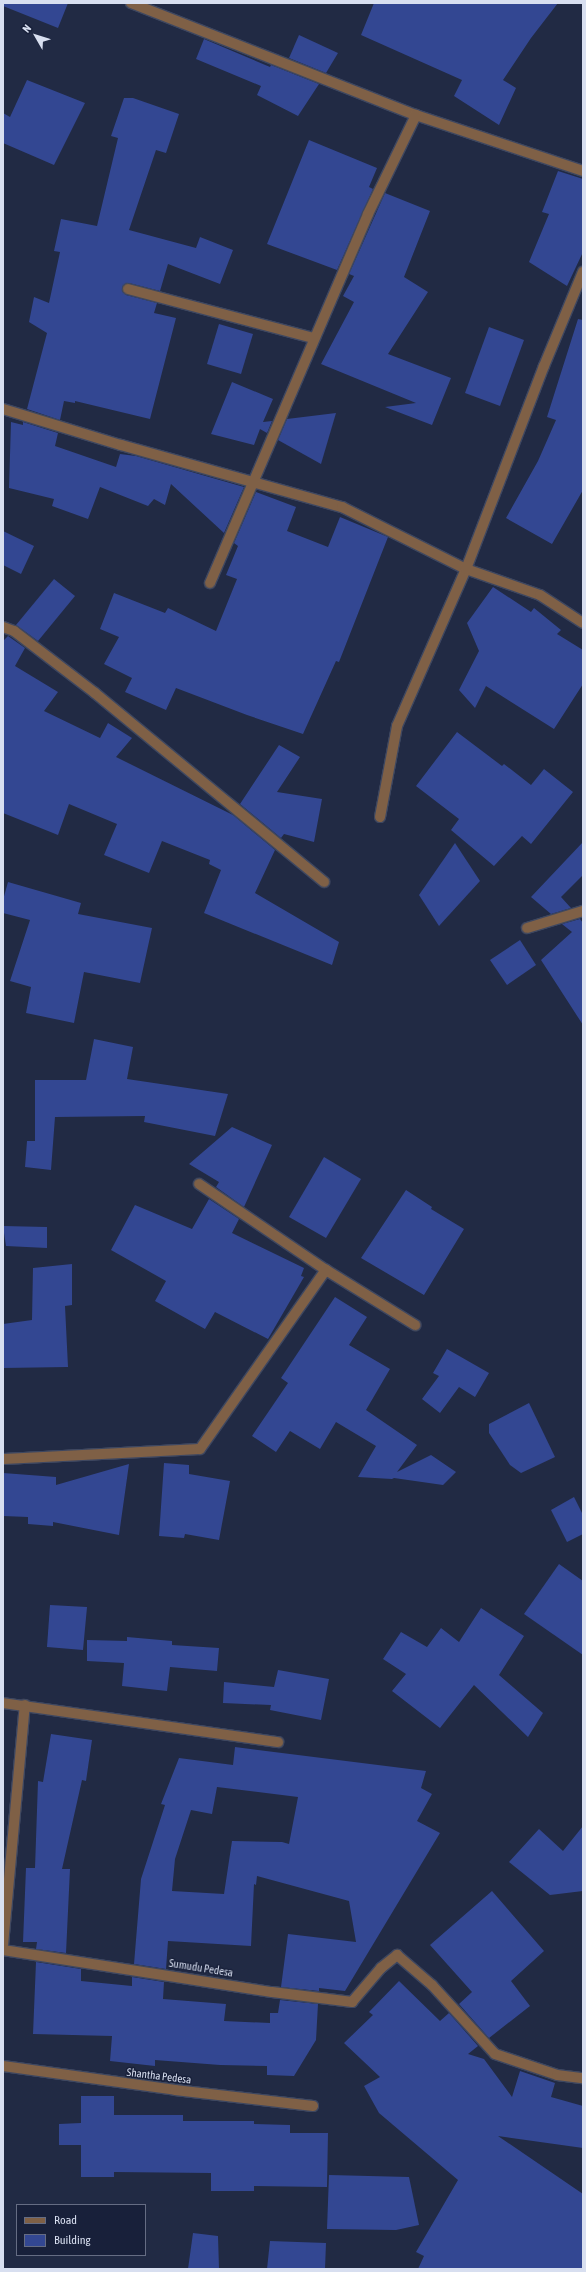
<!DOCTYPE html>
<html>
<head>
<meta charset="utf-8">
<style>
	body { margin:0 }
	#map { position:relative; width:586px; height:2272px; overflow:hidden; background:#212a44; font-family:"Asap Condensed",sans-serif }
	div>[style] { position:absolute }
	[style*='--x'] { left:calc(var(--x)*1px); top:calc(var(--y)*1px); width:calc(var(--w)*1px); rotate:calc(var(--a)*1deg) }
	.building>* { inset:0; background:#334792 }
	.roads { filter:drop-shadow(1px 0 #3e4760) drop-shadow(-1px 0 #3e4760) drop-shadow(0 1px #3e4760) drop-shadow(0 -1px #3e4760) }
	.minor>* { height:10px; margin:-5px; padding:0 5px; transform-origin:5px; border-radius:5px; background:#7f6046 }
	span { translate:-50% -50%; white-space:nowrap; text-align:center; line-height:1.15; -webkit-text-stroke:3px #18203a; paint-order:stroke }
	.street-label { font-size:11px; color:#d8dff0 }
	.frame { position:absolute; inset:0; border:4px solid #d8dff0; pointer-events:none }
	.legend { position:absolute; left:16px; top:2204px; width:130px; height:52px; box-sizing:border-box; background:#18203a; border:1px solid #656c83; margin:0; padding:5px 7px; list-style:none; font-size:12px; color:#d8dff0 }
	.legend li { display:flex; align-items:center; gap:8px; height:20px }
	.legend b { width:20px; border:1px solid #656c83 }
	.north { position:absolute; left:16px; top:16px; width:40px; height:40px; -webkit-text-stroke:3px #18203a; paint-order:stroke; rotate:309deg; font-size:11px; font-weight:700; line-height:16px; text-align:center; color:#d8dff0 }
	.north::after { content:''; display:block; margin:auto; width:14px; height:18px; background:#d8dff0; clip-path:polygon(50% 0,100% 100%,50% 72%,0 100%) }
</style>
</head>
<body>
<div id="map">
	<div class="building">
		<div style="clip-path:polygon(3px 3px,68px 3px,58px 28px,3px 6px)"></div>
		<div style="clip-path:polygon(374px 3px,558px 3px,531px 38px,503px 80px,516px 88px,499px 125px,454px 96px,462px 80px,361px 35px)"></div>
		<div style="clip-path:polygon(299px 35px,338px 53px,326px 73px,289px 58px)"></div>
		<div style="clip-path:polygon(204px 39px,270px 67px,271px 65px,319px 84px,298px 116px,257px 95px,261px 86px,196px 59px)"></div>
		<div style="clip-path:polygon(27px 80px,85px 103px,54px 165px,3px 143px,3px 113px,10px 117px)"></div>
		<div style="clip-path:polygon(124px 98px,133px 98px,179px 114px,166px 153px,156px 150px,129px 230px,196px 248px,200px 237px,233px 250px,220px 284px,168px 264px,160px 291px,129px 283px,122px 287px,122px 291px,126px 295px,157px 303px,154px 313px,176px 318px,150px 419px,75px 401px,75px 403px,64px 401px,60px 420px,27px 409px,47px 333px,29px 322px,34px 297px,49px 303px,60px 252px,54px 251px,61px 219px,97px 226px,118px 138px,111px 136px)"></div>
		<div style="clip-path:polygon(309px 140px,377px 168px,369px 187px,373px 189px,337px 270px,267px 244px)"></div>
		<div style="clip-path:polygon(558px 171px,583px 179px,583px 252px,567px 286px,529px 262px,549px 214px,542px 212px)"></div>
		<div style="clip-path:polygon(385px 193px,430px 211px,404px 277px,428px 292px,388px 354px,451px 378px,432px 425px,385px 407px,416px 403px,321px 364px,354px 302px,343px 296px,354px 276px,349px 274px)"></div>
		<div style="clip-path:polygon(578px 319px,583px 320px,583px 490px,552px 544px,506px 518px,538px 461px,556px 420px,547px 417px)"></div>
		<div style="clip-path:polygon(219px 324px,253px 334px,241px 374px,207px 364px)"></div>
		<div style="clip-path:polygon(489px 327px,524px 340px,500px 406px,465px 393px)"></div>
		<div style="clip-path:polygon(232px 382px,273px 399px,263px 422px,272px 421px,267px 433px,260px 429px,254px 445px,211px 434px)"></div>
		<div style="clip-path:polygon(336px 413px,321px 464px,278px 440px,287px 419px)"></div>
		<div style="clip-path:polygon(11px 422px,23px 425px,23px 422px,58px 433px,55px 446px,116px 467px,120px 454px,136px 456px,244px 487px,224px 533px,171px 484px,165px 505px,154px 499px,148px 506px,100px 487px,88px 519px,52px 506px,54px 499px,9px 488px)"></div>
		<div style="clip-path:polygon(256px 492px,296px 507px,287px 531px,328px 547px,340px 517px,388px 537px,339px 662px,336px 661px,303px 734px,247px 715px,176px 688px,166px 710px,125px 692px,132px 678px,104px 664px,119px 637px,100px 629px,114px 593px,165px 613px,168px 608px,216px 631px,237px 579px,226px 575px,238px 546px,234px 543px)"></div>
		<div style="clip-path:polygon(3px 531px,34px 546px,21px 574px,3px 565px)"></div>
		<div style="clip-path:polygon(54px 579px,75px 596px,38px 641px,16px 625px)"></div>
		<div style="clip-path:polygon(493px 587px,531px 612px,534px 608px,561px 630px,557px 634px,583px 650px,583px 684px,554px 729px,486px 686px,475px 708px,459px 690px,479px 651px,467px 623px)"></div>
		<div style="clip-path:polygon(8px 636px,25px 648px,15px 666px,58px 692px,44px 711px,100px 738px,108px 723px,132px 738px,116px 757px,233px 815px,275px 850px,255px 893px,339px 942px,332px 965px,204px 913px,221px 870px,209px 864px,210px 860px,162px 841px,149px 873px,104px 855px,117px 824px,69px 804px,58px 835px,3px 813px,3px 641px)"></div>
		<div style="clip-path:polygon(457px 732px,502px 766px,504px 764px,531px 785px,544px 769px,573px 792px,531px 844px,522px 836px,494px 866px,451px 830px,459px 819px,416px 786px)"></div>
		<div style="clip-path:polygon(279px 745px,300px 757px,277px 792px,322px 799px,314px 842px,284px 834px,281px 838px,240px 804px)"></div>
		<div style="clip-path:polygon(583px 842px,583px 875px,561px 897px,571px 908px,551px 914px,531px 897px)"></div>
		<div style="clip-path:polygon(455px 843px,480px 881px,439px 926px,419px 895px)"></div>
		<div style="clip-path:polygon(8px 882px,81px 903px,78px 914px,152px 928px,140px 983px,84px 972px,74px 1023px,26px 1013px,31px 987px,10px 981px,30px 920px,3px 913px,3px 900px)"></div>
		<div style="clip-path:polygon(580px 919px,583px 923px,583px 1025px,541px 960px,572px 932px,562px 924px)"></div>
		<div style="clip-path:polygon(520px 940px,536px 965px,507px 985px,490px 960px)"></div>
		<div style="clip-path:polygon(94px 1039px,133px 1047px,127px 1079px,228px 1094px,215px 1136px,144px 1122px,145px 1116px,55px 1117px,51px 1170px,25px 1167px,27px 1141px,35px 1141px,35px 1080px,86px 1080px)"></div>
		<div style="clip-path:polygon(232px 1127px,272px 1145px,244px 1207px,216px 1187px,219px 1182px,189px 1164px)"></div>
		<div style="clip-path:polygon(324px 1157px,361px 1179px,326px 1238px,289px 1217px)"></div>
		<div style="clip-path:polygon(406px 1190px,432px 1207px,431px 1209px,464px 1229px,424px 1295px,361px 1258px)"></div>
		<div style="clip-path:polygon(209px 1199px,239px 1219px,232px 1233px,304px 1268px,301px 1276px,304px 1277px,268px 1339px,215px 1312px,205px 1329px,155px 1301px,166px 1281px,111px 1250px,135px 1205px,192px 1229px)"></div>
		<div style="clip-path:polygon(3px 1226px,47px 1227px,47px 1248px,6px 1246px)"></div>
		<div style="clip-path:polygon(72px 1264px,72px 1305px,65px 1306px,68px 1367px,3px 1368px,3px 1324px,32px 1320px,33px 1268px)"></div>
		<div style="clip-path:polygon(335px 1297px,367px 1317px,349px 1345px,390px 1369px,366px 1410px,417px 1445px,397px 1472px,431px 1455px,456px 1472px,443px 1485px,394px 1478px,392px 1479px,358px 1477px,376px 1446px,336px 1422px,320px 1449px,290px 1431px,276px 1452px,252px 1436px,288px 1383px,281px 1378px)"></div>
		<div style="clip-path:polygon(447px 1349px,489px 1373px,475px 1397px,459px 1387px,440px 1413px,422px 1399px,439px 1376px,433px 1373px)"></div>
		<div style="clip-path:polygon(529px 1403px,555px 1457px,521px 1473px,510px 1465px,489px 1433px,489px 1424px)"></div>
		<div style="clip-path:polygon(164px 1463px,189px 1465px,189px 1474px,230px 1481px,219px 1540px,185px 1534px,184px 1538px,159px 1536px)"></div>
		<div style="clip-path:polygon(129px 1464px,119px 1535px,53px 1522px,53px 1526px,28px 1524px,28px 1517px,3px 1516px,3px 1473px,56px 1477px,56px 1485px)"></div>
		<div style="clip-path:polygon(574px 1497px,583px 1515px,583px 1534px,567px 1542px,551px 1510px)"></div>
		<div style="clip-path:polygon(559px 1564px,583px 1581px,583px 1655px,524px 1614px)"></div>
		<div style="clip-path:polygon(50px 1605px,87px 1607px,83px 1650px,47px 1647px)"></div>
		<div style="clip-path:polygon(481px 1608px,524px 1636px,499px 1675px,543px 1713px,528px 1737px,474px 1685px,440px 1728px,392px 1691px,406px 1674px,383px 1659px,401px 1632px,427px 1647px,441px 1628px,459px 1642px)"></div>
		<div style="clip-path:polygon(127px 1637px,172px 1641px,172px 1645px,219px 1648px,217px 1671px,170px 1667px,167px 1691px,122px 1686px,124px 1663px,87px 1661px,87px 1640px,127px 1641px)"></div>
		<div style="clip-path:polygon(278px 1670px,329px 1679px,321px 1720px,270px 1710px,271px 1705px,223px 1703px,224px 1682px,274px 1687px)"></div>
		<div style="clip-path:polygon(51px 1734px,92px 1740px,86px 1781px,82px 1780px,62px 1869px,70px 1869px,66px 1953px,36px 1949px,37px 1942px,23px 1942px,26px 1868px,35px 1868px,38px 1781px,43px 1782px)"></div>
		<div style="clip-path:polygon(evenodd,235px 1747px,426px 1771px,421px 1788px,432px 1794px,417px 1821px,440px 1833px,345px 1991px,319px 1988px,319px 1991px,281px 1987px,288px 1934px,356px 1942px,349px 1901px,257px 1876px,256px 1885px,254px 1884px,251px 1946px,168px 1941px,166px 1969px,134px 1964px,141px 1879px,165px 1805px,161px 1804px,179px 1758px,233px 1765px,235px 1747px,217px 1787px,298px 1797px,289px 1844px,282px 1842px,232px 1841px,224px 1894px,172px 1891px,175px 1859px,191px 1810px,212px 1814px,217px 1787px)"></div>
		<div style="clip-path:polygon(583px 1826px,583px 1891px,550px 1895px,509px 1862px,539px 1829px,563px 1851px)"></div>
		<div style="clip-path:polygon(492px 1891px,544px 1951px,511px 1981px,530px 2006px,489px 2038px,459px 2004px,472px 1992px,430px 1945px)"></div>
		<div style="clip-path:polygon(36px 1962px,81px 1969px,81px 1981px,132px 1986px,132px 1977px,164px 1982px,163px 1999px,226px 2004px,224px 2021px,270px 2023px,270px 2013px,278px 2013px,280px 2000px,318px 2004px,316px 2040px,294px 2076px,267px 2075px,267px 2066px,220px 2065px,155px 2060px,155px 2066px,110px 2061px,112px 2036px,33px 2034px)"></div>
		<div style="clip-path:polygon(399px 1981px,440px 2021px,449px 2013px,478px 2046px,468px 2054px,484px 2059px,512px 2097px,520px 2071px,555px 2083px,551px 2097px,583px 2106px,583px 2148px,498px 2136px,583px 2194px,583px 2269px,418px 2269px,424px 2256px,416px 2252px,458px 2180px,379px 2113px,364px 2086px,380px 2077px,344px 2043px,373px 2015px,369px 2012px)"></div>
		<div style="clip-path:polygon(81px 2096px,114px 2096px,114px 2115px,183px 2115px,183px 2121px,254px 2121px,254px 2124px,290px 2125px,290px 2133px,328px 2133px,327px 2187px,254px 2186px,254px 2191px,211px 2191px,211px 2173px,114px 2172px,114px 2177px,81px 2177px,81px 2145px,59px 2145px,59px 2124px,81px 2123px)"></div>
		<div style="clip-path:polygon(329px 2175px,409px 2177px,419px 2225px,396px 2230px,327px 2229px)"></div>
		<div style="clip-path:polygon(193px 2233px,218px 2236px,219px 2269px,188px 2269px)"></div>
		<div style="clip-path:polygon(270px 2241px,326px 2243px,325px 2269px,267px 2269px)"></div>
	</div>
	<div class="roads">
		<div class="minor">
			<div style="--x:131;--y:3;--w:306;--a:21.5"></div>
			<div style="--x:416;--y:115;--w:176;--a:18.5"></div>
			<div style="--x:128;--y:289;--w:192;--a:14.8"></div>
			<div style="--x:3;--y:409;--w:123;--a:17"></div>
			<div style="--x:121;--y:445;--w:230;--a:15.7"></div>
			<div style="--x:342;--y:507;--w:139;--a:26.6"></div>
			<div style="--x:466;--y:569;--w:78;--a:19.4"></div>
			<div style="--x:540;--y:595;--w:51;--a:33.1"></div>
			<div style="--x:210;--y:583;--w:401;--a:-66.8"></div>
			<div style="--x:368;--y:214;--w:110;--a:-64.1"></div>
			<div style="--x:3;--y:627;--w:12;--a:20"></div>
			<div style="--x:14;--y:631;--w:102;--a:37.4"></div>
			<div style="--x:95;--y:693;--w:297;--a:39.5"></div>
			<div style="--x:380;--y:817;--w:93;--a:-79.4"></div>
			<div style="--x:397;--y:726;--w:171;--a:-66.3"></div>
			<div style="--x:466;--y:569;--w:217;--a:-69"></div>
			<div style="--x:544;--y:366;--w:102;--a:-67.5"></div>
			<div style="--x:527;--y:928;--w:59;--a:-16.9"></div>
			<div style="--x:199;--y:1184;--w:153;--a:34.1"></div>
			<div style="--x:326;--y:1270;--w:105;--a:31.7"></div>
			<div style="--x:3;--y:1459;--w:197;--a:-2.9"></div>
			<div style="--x:200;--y:1449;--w:219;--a:-54.9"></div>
			<div style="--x:3;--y:1703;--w:278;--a:8.1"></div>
			<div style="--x:3;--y:1945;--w:241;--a:-84.8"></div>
			<div style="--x:3;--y:1950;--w:272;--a:8.9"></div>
			<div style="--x:272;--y:1992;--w:81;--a:7.1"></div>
			<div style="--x:352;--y:2002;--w:45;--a:-49.5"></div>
			<div style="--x:381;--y:1968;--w:21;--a:-39"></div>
			<div style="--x:397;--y:1955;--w:46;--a:40.6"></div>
			<div style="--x:432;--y:1985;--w:93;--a:47.6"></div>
			<div style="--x:495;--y:2054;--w:65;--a:18.7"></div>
			<div style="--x:557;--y:2075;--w:26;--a:7"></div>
			<div style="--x:3;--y:2066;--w:174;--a:7.9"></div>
			<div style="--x:175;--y:2090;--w:139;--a:6.6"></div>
		</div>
	</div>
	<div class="street-label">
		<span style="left:201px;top:1968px;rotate:9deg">Sumudu Pedesa</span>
		<span style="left:159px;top:2076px;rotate:7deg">Shantha Pedesa</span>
	</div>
	<div class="frame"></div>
	<ul class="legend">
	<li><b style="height:5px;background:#7f6046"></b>Road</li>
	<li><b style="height:11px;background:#334792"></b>Building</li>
	</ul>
	<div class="north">N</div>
</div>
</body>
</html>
